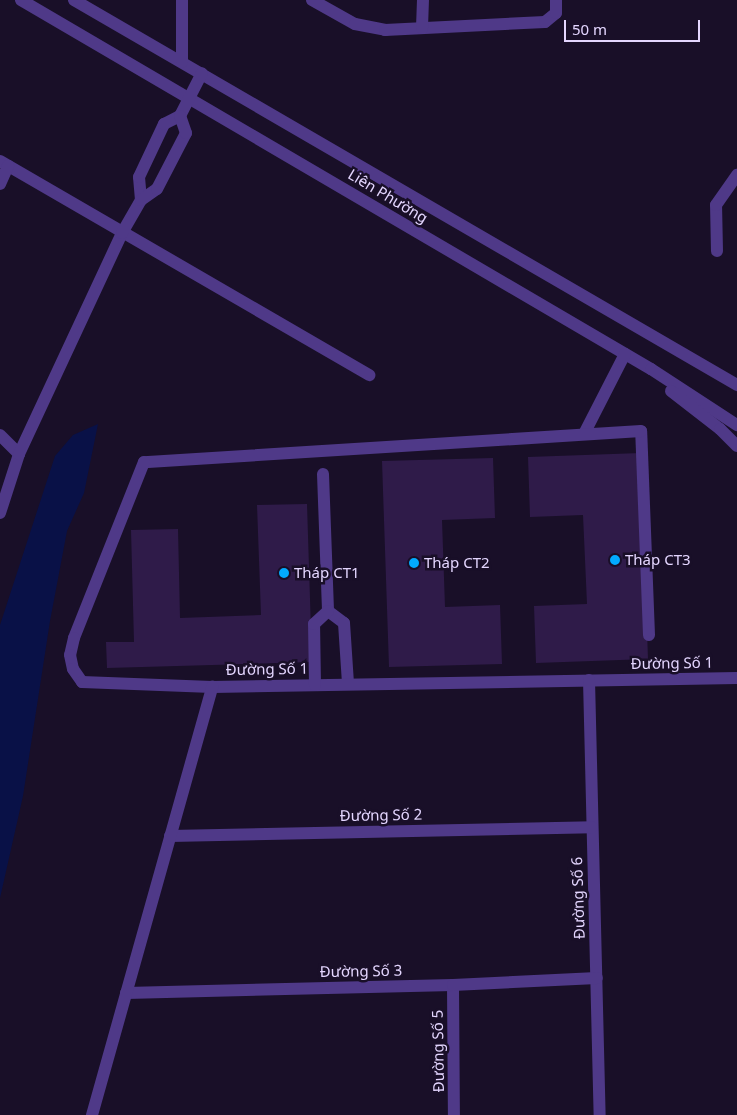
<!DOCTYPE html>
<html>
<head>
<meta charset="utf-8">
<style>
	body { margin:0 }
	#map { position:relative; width:737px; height:1115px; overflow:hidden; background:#190f28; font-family:"Noto Sans",sans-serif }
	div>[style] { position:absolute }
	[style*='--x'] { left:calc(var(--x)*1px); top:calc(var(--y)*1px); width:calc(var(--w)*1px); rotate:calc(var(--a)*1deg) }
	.water>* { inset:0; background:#091147 }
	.building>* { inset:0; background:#2f1b49 }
	.minor>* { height:12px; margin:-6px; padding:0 6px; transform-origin:6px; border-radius:6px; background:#4f3988 }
	.dots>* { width:14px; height:14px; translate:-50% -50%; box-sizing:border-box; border:2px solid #190f28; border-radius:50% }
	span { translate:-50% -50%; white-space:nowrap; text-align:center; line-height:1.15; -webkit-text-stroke:5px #190f28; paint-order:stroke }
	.street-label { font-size:15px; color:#e4d6ff }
	.poi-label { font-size:15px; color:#e4d6ff }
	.left { translate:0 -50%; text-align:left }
	.scale { position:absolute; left:564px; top:20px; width:136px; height:22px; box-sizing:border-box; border:2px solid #e4d6ff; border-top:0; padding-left:6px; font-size:15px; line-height:18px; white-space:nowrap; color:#e4d6ff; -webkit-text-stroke:4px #190f28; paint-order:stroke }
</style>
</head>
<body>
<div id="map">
	<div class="water">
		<div style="clip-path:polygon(98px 424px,84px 493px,67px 531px,50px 621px,23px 796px,0 898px,0 625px,55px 456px,73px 435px)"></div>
	</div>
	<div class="building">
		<div style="clip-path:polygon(641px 453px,648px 659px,536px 663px,534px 606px,587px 604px,583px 515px,530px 517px,528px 457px)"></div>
		<div style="clip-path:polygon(493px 458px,495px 518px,442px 520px,445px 607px,500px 605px,502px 664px,389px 667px,382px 461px)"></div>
		<div style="clip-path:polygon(307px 504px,312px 662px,107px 668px,106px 642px,134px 642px,131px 530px,178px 529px,180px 618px,261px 615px,257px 505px)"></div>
	</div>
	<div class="minor">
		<div style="--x:21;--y:0;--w:730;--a:30.36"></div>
		<div style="--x:651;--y:369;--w:103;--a:33.1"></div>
		<div style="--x:74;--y:0;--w:767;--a:30.14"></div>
		<div style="--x:182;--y:0;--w:62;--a:90"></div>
		<div style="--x:312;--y:0;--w:49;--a:29.2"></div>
		<div style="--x:355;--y:24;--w:31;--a:11"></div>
		<div style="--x:385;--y:30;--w:160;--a:-2.9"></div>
		<div style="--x:545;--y:22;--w:14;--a:-39"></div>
		<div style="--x:556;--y:13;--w:13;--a:-90"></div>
		<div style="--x:422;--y:28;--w:28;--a:-88"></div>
		<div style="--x:0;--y:161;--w:427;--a:30.1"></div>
		<div style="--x:0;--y:184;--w:20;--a:-66"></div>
		<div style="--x:141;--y:200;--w:23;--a:-95"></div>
		<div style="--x:139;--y:177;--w:59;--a:-64.7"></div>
		<div style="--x:164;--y:124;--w:18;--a:-27"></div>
		<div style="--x:180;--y:116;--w:48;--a:-62.9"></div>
		<div style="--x:717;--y:251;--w:46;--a:-91.2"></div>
		<div style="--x:716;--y:205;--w:37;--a:-55"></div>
		<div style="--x:671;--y:391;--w:62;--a:37.8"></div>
		<div style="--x:720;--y:429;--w:24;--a:45"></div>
		<div style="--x:584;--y:434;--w:90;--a:-62.9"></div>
		<div style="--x:0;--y:435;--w:27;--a:45"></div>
		<div style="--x:323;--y:474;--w:137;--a:87.9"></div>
		<div style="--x:328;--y:611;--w:20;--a:37"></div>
		<div style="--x:344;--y:623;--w:61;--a:86.2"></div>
		<div style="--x:0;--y:513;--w:62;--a:-72.1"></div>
		<div style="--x:19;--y:454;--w:244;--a:-65"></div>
		<div style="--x:122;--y:233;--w:38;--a:-60"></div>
		<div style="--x:141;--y:200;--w:19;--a:-35"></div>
		<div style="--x:157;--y:189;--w:63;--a:-62.6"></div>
		<div style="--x:186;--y:133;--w:18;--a:-109"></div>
		<div style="--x:649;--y:635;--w:204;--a:-92.2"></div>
		<div style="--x:641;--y:431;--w:498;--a:176.4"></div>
		<div style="--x:144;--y:462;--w:189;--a:111.7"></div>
		<div style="--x:74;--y:638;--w:17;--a:103"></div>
		<div style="--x:70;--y:655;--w:14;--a:78"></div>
		<div style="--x:73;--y:669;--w:16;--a:55"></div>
		<div style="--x:82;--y:682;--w:130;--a:2.2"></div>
		<div style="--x:212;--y:687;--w:525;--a:-0.98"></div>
		<div style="--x:589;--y:680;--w:435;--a:88.6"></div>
		<div style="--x:315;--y:685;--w:61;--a:-90.9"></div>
		<div style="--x:314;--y:624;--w:19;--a:-43"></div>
		<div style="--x:170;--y:836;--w:422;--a:-1.2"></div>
		<div style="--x:453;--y:985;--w:130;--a:89.6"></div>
		<div style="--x:126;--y:993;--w:327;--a:-1.4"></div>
		<div style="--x:453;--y:985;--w:144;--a:-2.8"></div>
		<div style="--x:92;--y:1115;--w:445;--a:-74.3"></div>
	</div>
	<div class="dots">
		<div style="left:615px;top:560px;background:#02aaff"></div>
		<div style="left:414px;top:563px;background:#02aaff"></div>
		<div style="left:284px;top:573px;background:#02aaff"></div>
	</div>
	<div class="street-label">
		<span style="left:388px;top:196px;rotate:31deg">Liên Phường</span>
		<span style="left:672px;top:663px;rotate:-1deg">Đường Số 1</span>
		<span style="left:267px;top:669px;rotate:-1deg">Đường Số 1</span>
		<span style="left:381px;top:815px;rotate:-1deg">Đường Số 2</span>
		<span style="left:578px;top:898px;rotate:-92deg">Đường Số 6</span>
		<span style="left:361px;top:971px;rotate:-1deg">Đường Số 3</span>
		<span style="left:438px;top:1051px;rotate:-91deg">Đường Số 5</span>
	</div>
	<div class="poi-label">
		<span class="left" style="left:625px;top:560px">Tháp CT3</span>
		<span class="left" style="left:424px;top:563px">Tháp CT2</span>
		<span class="left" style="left:294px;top:573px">Tháp CT1</span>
	</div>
	<div class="scale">50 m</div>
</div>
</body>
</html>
